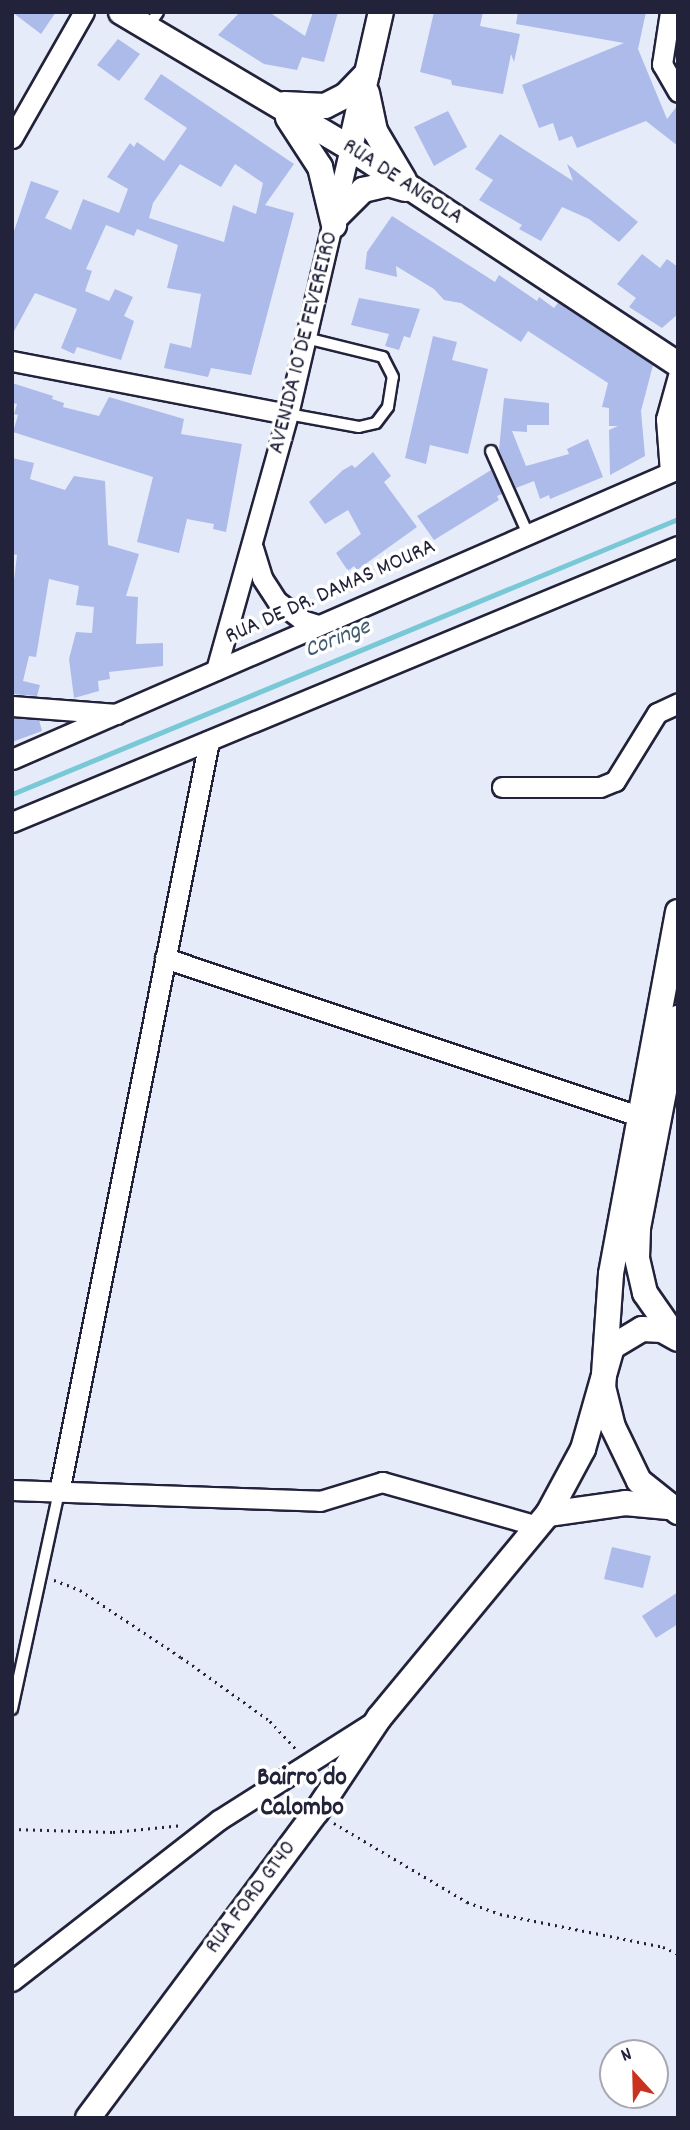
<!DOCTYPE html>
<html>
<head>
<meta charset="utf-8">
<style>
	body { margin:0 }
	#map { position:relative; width:690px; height:2130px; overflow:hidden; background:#e6ebf9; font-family:Dekko,sans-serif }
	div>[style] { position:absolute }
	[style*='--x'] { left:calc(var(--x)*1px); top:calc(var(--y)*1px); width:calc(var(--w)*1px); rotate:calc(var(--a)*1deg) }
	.stream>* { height:5px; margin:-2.5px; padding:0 2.5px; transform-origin:2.5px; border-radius:2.5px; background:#78c8d5 }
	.building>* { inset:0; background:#acbbea }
	.path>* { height:2.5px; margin-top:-1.25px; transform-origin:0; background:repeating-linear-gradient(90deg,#22223b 0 2px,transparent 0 7px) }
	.roads { filter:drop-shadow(2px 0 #22223b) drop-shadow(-2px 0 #22223b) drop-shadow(0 2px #22223b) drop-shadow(0 -2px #22223b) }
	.service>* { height:10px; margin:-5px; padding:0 5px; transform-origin:5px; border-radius:5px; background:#fff }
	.minor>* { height:19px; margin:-9.5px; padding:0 9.5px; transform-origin:9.5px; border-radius:9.5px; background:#fff }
	.tertiary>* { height:24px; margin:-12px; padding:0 12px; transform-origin:12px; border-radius:12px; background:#fff }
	span { translate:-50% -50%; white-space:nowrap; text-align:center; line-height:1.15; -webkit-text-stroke:7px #fff; paint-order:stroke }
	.street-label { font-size:23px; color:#22223b }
	.water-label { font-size:24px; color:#405c71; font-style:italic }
	.quarter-label { font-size:26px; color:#22223b; font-weight:700 }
	.frame { position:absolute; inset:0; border:14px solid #22223b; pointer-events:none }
	.north { position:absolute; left:599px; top:2039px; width:70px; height:70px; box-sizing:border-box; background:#fff; border:2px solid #a7a7b1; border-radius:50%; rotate:338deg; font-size:19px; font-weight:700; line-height:28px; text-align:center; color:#22223b }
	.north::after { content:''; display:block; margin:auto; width:24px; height:32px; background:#c8321e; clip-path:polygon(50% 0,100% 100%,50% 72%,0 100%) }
</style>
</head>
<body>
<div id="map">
	<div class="stream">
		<div style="--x:12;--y:794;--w:721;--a:-22.44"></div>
	</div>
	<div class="building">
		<div style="clip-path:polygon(12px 12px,56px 12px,41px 34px)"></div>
		<div style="clip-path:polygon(240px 12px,269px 12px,305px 36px,313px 12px,338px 12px,324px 62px,302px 57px,297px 70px,264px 64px,218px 35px)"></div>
		<div style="clip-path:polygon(434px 12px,483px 12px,480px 26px,520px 34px,514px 62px,511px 54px,503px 94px,452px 85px,451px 80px,420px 72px)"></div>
		<div style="clip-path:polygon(518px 12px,646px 12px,638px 49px,667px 119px,678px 105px,678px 146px,646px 121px,577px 148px,572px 136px,559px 141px,553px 123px,539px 128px,522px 85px,624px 43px,516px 24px)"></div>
		<div style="clip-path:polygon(118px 39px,140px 54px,119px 81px,97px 65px)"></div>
		<div style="clip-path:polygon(evenodd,161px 74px,294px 164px,265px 205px,294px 213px,251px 375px,211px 368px,208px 377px,164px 368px,170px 343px,191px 348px,201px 294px,167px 288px,178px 245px,137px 229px,134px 236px,106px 225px,86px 269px,92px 271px,85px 291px,109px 301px,115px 289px,133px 297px,124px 316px,134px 321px,121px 360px,77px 347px,74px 354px,61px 348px,77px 309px,35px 293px,12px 335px,12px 237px,31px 181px,59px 191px,45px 218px,71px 230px,83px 199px,119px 213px,128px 189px,107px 177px,130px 143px,134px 147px,137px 142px,164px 161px,187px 128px,144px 99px,161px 74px,180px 164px,221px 187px,235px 164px,263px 183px,256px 214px,233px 205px,224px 242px,149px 218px,153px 203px,180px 164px)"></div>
		<div style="clip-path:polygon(448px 111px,467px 147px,434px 166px,414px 127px)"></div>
		<div style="clip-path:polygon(500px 134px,573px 181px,567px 164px,638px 222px,619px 242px,589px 219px,562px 207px,541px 241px,519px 229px,522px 225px,479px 200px,493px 180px,475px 169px)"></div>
		<div style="clip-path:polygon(392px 216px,495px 282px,499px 275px,537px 301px,539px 297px,554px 308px,558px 303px,653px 365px,641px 411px,645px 456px,610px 475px,609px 430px,618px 426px,609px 426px,609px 408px,602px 407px,608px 383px,528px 331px,521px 342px,461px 303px,444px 300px,434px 289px,396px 266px,397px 277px,365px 269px,367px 252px)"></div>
		<div style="clip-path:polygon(642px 254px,660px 268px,667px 259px,678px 267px,678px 314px,662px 328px,629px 307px,636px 298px,617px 284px)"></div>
		<div style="clip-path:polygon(359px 298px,420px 309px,410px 338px,404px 336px,399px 350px,385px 346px,389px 334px,351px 325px)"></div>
		<div style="clip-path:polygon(433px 336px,457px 342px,452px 360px,488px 369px,468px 454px,430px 445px,426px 464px,405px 458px)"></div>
		<div style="clip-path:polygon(12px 383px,53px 396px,52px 399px,64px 403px,63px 407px,99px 416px,109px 397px,184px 419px,181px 434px,242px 444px,226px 532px,213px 529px,214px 524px,187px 519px,179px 553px,137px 542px,153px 477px,13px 432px,18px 415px,14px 414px,17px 404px,12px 403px)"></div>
		<div style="clip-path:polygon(504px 398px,549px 403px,549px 425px,527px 425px,527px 432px,512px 431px,526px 466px,569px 454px,567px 449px,588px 439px,603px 477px,550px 499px,549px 495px,540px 499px,534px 481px,516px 488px,499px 450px)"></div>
		<div style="clip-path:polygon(373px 452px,391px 476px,384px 482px,417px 527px,357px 570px,354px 566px,348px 571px,336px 553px,361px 534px,348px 510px,325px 524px,309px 502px,343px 470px,352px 465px,355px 468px)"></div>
		<div style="clip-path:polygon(12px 458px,34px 463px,30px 479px,65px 490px,74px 476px,105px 481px,108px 545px,139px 554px,126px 596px,138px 597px,136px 644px,163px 643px,163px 666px,109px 672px,110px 679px,98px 681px,99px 691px,74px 698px,69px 659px,76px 632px,92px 633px,94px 607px,76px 605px,79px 586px,49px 579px,36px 657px,29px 656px,23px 681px,40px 685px,37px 696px,12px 694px,12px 597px,17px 555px,12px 554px)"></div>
		<div style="clip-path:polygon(491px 470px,502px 494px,497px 496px,499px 500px,434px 540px,417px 516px)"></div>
		<div style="clip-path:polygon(12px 718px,39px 720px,42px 731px,12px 742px)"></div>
		<div style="clip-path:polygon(612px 1547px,651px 1556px,643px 1588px,604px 1579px)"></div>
		<div style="clip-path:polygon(678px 1592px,678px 1624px,656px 1638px,642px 1616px)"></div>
	</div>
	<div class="path">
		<div style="--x:54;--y:1580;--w:28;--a:21"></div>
		<div style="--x:80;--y:1590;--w:121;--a:33.6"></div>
		<div style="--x:181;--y:1657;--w:110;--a:35.7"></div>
		<div style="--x:270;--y:1721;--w:38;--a:47"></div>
		<div style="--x:334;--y:1823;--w:155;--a:30.7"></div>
		<div style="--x:467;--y:1902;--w:35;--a:20"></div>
		<div style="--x:500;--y:1914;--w:166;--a:11.4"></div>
		<div style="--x:663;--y:1947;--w:17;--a:25"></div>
		<div style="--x:12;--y:1829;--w:101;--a:1.7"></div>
		<div style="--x:113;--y:1832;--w:70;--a:-5.7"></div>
	</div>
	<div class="roads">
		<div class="service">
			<div style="--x:147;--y:28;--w:19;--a:-55"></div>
			<div style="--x:288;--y:414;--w:72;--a:10.4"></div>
			<div style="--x:359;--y:427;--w:17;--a:-13"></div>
			<div style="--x:376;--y:423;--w:20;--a:-53"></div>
			<div style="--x:388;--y:407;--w:30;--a:-81"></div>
			<div style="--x:393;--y:377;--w:22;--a:-117"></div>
			<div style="--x:383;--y:357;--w:79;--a:-166.1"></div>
			<div style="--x:491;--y:451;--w:91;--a:66"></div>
			<div style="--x:12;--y:1709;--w:222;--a:-77.8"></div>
		</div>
		<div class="minor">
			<div style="--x:670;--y:12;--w:53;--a:98.7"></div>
			<div style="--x:662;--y:64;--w:32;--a:60"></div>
			<div style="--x:12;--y:138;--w:145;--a:-60.3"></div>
			<div style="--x:12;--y:361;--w:281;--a:10.9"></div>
			<div style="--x:670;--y:472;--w:53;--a:-94.3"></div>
			<div style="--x:666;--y:419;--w:45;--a:-74.4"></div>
			<div style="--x:253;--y:548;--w:31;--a:73"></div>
			<div style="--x:262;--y:578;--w:27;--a:57"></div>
			<div style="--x:277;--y:601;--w:31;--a:37"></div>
			<div style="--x:302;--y:620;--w:17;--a:17"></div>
			<div style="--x:216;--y:670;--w:266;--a:-74.3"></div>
			<div style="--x:288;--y:414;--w:273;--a:-76.9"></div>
			<div style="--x:12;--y:706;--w:105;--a:4.4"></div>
			<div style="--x:12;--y:759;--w:726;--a:-23.53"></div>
			<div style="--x:502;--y:787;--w:98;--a:0"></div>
			<div style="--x:600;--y:787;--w:16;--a:-22"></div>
			<div style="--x:615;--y:781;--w:80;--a:-58.3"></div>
			<div style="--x:657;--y:713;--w:23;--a:-25"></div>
			<div style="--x:12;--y:822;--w:721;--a:-22.51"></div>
			<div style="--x:165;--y:958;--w:502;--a:18.47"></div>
			<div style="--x:12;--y:1490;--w:308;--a:2"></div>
			<div style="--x:320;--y:1501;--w:65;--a:-17"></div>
			<div style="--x:382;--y:1482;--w:162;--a:15.8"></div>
			<div style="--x:59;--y:1492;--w:766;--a:-78.7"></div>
			<div style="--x:12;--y:1981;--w:262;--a:-37.9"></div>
			<div style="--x:219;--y:1820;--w:185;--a:-32.4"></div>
		</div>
		<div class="tertiary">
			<div style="--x:121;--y:12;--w:266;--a:30.7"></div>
			<div style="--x:350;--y:148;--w:393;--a:33.4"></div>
			<div style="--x:367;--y:93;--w:39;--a:78"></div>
			<div style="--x:375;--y:131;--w:57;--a:59.4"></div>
			<div style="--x:284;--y:104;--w:41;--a:2.8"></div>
			<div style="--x:325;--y:106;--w:22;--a:-27"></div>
			<div style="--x:345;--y:96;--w:32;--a:-46"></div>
			<div style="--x:288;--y:118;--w:59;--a:56.9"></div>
			<div style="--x:320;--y:167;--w:60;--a:76.4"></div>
			<div style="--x:350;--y:148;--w:139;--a:-77.2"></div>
			<div style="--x:335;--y:218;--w:40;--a:-45"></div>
			<div style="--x:363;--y:190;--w:26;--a:-13"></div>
			<div style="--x:388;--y:184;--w:18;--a:16"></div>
			<div style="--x:678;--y:912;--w:368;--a:100.5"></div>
			<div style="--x:611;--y:1274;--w:113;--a:94"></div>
			<div style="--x:603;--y:1387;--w:41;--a:76"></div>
			<div style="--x:613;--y:1427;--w:60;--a:64.3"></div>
			<div style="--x:639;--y:1481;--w:50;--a:38.5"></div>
			<div style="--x:675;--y:1336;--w:52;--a:-124.9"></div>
			<div style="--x:645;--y:1293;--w:36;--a:-103"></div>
			<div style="--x:637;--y:1258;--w:30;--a:-88"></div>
			<div style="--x:638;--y:1228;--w:214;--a:-79.2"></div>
			<div style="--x:548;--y:1514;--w:78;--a:-8.1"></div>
			<div style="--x:625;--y:1503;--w:43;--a:5.3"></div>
			<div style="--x:88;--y:2118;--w:383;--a:-53.3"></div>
			<div style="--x:317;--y:1811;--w:112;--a:-56.3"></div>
			<div style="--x:379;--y:1718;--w:265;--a:-50.4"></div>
			<div style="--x:548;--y:1514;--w:74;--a:-61.7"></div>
			<div style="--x:583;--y:1449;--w:106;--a:-74.1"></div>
			<div style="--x:612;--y:1347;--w:35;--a:-31"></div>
			<div style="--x:642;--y:1329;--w:20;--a:3"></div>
			<div style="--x:662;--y:1330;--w:18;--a:29"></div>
		</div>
	</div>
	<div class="street-label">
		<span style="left:402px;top:183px;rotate:33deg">RUA DE ANGOLA</span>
		<span style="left:305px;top:343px;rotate:-76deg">AVENIDA 10 DE FEVEREIRO</span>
		<span style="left:331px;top:593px;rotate:-24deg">RUA DE DR. DAMAS MOURA</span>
		<span style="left:252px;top:1898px;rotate:-53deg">RUA FORD GT40</span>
	</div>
	<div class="water-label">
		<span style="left:338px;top:640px;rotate:-22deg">Coringe</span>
	</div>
	<div class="quarter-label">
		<span style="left:302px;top:1794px">Bairro do<br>Calombo</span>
	</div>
	<div class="frame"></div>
	<div class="north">N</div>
</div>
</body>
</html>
